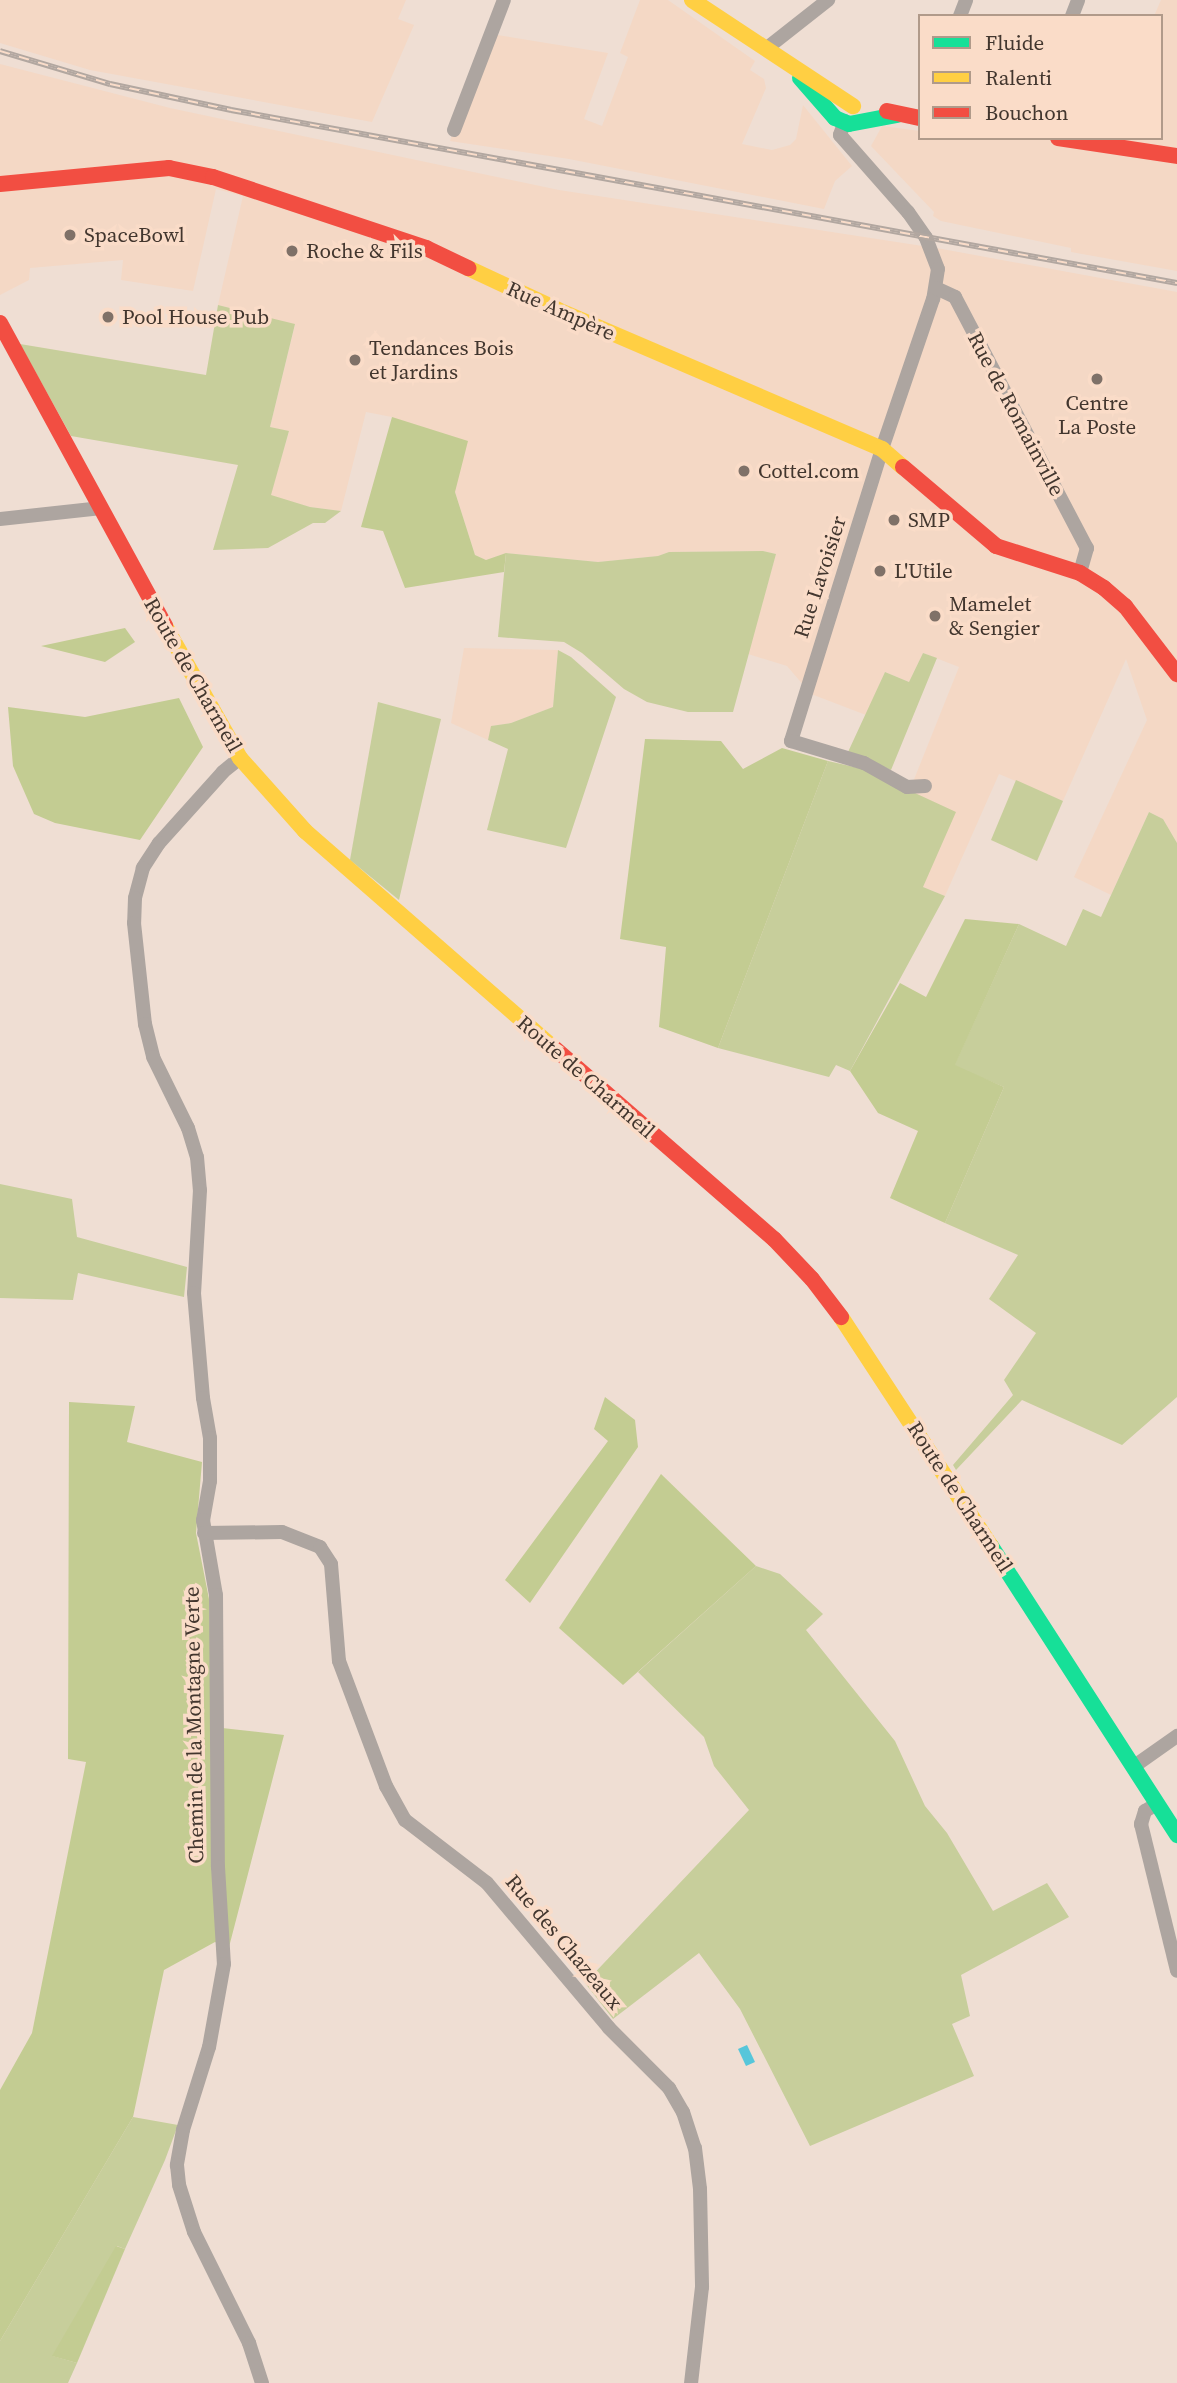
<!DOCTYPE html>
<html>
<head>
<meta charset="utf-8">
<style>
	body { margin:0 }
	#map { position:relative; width:1177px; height:2383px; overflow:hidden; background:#efded3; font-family:"Source Serif 4",serif }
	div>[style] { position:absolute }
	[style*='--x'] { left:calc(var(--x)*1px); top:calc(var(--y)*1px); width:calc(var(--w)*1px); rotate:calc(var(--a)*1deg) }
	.built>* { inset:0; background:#f4d8c5 }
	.green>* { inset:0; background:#c7ce9b }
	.forest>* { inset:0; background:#c3cc92 }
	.water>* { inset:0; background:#56c6da }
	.street>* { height:14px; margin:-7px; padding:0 7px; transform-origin:7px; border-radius:7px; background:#ada5a0 }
	.fast>* { height:16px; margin:-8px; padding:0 8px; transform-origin:8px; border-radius:8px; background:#16e098 }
	.slow>* { height:16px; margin:-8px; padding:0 8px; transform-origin:8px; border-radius:8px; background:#ffcf43 }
	.jam>* { height:16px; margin:-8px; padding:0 8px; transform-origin:8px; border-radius:8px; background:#f24e42 }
	.rail>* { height:6px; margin-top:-3px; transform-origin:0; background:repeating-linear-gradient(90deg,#fadcc8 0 10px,#b2a7a0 0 20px); box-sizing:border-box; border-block:2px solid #b2a7a0 }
	.dots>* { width:19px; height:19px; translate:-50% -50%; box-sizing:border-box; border:4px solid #fadcc8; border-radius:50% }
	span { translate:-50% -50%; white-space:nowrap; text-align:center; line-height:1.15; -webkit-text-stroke:7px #fadcc8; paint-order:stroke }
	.poi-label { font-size:21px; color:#42362e }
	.left { translate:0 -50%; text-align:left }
	.street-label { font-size:21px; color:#42362e }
	.legend { position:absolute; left:918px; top:14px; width:245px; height:126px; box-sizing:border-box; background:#fadcc8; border:2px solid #b09a8a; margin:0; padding:9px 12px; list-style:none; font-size:21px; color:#42362e }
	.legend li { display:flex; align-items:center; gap:14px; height:35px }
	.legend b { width:35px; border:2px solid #b09a8a }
</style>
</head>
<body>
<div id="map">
	<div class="built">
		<div style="clip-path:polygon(0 0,406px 0,398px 19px,414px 25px,372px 122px,90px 70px,0 43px)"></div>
		<div style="clip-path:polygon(640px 0,668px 0,755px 61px,750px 70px,764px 79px,766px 88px,742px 144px,772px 150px,790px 145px,796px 139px,803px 105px,852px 166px,835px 181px,824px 209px,569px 159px,450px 141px,491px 34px,608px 53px,584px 119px,602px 126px,628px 57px,620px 53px)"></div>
		<div style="clip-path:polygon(1161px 0,1177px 0,1177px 271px,1071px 252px,1071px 248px,941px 221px,933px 216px,934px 212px,871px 146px,882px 126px,920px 131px,920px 138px,1161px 138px,1161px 16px,1154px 16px)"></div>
		<div style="clip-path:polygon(0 64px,170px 108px,559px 190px,942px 249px,1177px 292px,1177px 843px,1163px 819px,1149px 812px,1111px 895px,1074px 877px,1147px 720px,1126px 659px,1063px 801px,999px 774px,945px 896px,923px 887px,909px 792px,959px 667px,923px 653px,909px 682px,885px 672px,866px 715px,811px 694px,787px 666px,748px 654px,776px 554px,763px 551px,669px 552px,658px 556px,598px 562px,506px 553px,486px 560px,475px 555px,455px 492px,392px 417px,366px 412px,341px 511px,310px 507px,270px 496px,289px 432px,270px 427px,295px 325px,218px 305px,243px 196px,216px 189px,193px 291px,121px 280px,123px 260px,30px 268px,29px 280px,0 295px)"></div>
		<div style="clip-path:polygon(464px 648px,558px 650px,553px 707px,511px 723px,492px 726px,488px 740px,451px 723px)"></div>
	</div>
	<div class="green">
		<div style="clip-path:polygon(218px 305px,295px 324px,270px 427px,289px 431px,271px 495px,310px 507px,341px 511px,325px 523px,313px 523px,268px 548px,213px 550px,238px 465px,71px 436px,20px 344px,206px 375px)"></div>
		<div style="clip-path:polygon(763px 551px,776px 554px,733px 712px,688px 712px,647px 702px,624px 689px,582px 653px,564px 642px,498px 637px,506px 553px,598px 562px,658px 556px,669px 552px)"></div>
		<div style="clip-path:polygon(558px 650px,571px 657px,616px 697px,566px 848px,487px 830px,508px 749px,488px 740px,491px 726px,511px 723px,553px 707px)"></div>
		<div style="clip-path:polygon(923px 653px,937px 658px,891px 770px,848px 752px,885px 672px,909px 682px)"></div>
		<div style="clip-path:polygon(378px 702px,441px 719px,399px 900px,350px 860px)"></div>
		<div style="clip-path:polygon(828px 761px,863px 769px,956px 812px,923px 887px,945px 896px,850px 1071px,836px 1065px,829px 1077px,718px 1048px)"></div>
		<div style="clip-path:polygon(1016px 780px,1063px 801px,1037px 861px,991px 840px)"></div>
		<div style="clip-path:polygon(1149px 812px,1163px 819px,1177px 843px,1177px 1397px,1122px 1445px,1022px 1400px,956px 1470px,953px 1465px,1013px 1395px,1004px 1380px,1036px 1333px,989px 1299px,1018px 1255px,945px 1223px,1004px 1087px,954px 1066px,1019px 924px,1066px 946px,1083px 909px,1101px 917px)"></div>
		<div style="clip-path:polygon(0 1184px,72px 1199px,77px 1237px,187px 1267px,184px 1297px,78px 1273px,73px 1300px,0 1298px)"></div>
		<div style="clip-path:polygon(756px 1566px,780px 1574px,823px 1614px,806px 1630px,895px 1741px,925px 1806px,947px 1833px,993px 1911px,1047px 1883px,1069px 1917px,961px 1975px,970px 2016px,952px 2024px,974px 2076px,810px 2146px,740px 2009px,699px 1953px,613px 2019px,585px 1983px,749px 1810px,714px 1766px,704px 1737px,638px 1672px)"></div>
		<div style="clip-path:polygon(133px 2117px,178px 2125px,165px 2160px,125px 2249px,117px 2246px,53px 2356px,77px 2363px,68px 2383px,0 2383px,0 2341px)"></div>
	</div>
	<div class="forest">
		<div style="clip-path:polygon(392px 417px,468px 441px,455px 492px,475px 555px,486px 560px,506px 553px,504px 572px,405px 588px,383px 531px,361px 527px)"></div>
		<div style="clip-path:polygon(125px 628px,135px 642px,105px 662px,41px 646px)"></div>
		<div style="clip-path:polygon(179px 698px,203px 747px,140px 840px,55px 823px,34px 814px,13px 766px,8px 707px,85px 717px)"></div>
		<div style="clip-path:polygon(645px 739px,721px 741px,743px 769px,782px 748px,828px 761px,718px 1048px,659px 1027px,666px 947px,620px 939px)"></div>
		<div style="clip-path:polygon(965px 919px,1019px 924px,955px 1065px,1004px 1087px,945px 1223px,890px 1198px,918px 1131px,878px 1113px,850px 1071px,900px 983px,926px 997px)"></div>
		<div style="clip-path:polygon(605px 1397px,635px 1420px,638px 1447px,530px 1603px,505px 1580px,608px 1441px,594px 1429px)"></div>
		<div style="clip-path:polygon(69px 1402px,135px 1406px,127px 1442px,202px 1462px,196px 1533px,209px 1599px,213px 1727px,284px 1735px,229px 1947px,215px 1942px,164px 1970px,133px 2117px,0 2341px,0 2090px,32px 2033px,86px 1762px,68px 1759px)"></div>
		<div style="clip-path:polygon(661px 1474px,756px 1566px,623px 1685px,559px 1628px)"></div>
		<div style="clip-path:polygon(116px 2246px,125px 2249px,77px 2363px,52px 2356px)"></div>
	</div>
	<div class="water">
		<div style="clip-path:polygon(747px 2045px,755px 2062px,746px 2066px,738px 2049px)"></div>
	</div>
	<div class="street">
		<div style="--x:960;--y:16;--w:17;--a:-69"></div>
		<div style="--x:1072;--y:16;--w:17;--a:-69"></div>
		<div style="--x:767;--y:48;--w:78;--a:-38.2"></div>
		<div style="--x:845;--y:121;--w:15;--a:110"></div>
		<div style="--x:840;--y:135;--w:103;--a:48.6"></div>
		<div style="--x:908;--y:212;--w:32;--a:55"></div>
		<div style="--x:926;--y:238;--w:33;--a:69"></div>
		<div style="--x:938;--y:269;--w:30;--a:99"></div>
		<div style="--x:933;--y:299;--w:158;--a:108.8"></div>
		<div style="--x:882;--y:449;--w:306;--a:107.3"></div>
		<div style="--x:791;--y:741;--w:76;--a:16.8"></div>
		<div style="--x:864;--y:763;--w:49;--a:29.2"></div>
		<div style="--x:907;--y:787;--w:18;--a:-3"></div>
		<div style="--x:454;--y:130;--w:139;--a:-69"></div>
		<div style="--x:936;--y:288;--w:21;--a:25"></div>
		<div style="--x:955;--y:297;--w:284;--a:62.3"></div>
		<div style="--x:1087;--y:548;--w:26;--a:106"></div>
		<div style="--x:0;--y:519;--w:102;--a:-6.2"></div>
		<div style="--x:240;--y:758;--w:22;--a:141"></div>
		<div style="--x:223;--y:772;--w:96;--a:132"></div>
		<div style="--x:159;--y:843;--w:30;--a:123"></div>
		<div style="--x:143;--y:868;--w:31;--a:105"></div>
		<div style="--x:135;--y:898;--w:25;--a:92"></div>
		<div style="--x:134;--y:923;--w:102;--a:83.8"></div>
		<div style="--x:145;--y:1024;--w:34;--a:76"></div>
		<div style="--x:153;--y:1057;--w:79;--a:63.8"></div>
		<div style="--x:188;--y:1128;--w:30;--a:73"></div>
		<div style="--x:197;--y:1157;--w:33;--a:85"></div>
		<div style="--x:200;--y:1190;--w:103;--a:93.3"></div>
		<div style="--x:194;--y:1293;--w:105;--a:85.1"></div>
		<div style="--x:203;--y:1398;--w:41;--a:80.1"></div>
		<div style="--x:210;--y:1438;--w:43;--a:90"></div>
		<div style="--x:210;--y:1481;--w:40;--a:100"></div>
		<div style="--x:203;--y:1520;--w:76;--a:80.2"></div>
		<div style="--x:216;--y:1595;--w:272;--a:89.6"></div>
		<div style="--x:218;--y:1867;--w:97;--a:86.5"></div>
		<div style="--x:224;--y:1964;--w:84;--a:100.2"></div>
		<div style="--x:209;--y:2047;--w:87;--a:107.4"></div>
		<div style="--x:183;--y:2130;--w:36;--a:100"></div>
		<div style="--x:177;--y:2165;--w:20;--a:84"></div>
		<div style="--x:179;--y:2185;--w:49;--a:72.3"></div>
		<div style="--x:194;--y:2232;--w:124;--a:63.6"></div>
		<div style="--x:249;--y:2343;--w:42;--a:72"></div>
		<div style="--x:204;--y:1533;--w:78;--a:-0.7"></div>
		<div style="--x:282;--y:1532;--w:41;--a:21.5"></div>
		<div style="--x:320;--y:1547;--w:20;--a:57"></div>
		<div style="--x:331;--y:1564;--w:97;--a:85.3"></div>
		<div style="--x:339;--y:1661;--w:134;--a:69.4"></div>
		<div style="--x:386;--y:1786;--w:39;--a:61"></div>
		<div style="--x:405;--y:1820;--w:103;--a:37.5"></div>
		<div style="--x:487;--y:1883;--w:189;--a:49.9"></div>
		<div style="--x:609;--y:2028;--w:85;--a:45"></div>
		<div style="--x:669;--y:2088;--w:28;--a:60"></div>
		<div style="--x:683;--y:2112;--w:38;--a:72"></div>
		<div style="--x:695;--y:2148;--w:41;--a:83"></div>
		<div style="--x:700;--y:2189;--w:98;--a:88.8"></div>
		<div style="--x:702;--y:2287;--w:97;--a:96.5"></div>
		<div style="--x:1133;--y:1767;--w:54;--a:-35.2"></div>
		<div style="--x:1157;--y:1804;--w:14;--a:150"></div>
		<div style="--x:1145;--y:1811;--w:14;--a:107"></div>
		<div style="--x:1141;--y:1824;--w:151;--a:76.2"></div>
	</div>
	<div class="fast">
		<div style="--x:800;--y:78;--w:53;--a:48.8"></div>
		<div style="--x:835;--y:118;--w:15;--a:23"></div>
		<div style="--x:849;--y:124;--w:49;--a:-10.6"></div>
		<div style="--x:991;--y:1546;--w:344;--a:57.2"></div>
	</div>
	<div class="slow">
		<div style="--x:692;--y:0;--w:193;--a:33.4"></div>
		<div style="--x:468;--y:268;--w:99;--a:25"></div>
		<div style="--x:558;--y:310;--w:353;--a:23.2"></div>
		<div style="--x:882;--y:449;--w:28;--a:41"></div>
		<div style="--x:165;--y:626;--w:152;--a:60.4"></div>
		<div style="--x:240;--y:758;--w:98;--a:48.3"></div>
		<div style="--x:305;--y:831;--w:329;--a:41.1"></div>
		<div style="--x:841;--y:1317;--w:274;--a:56.8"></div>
	</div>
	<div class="jam">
		<div style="--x:887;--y:111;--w:34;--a:12"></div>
		<div style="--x:1058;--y:138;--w:120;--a:8.6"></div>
		<div style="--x:0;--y:184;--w:170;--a:-5.4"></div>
		<div style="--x:169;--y:168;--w:45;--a:11.6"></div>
		<div style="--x:213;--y:177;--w:225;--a:18.4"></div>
		<div style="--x:426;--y:248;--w:47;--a:25.5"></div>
		<div style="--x:0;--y:323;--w:345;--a:61.4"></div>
		<div style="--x:903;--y:467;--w:122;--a:40.3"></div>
		<div style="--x:996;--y:546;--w:88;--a:17.8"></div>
		<div style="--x:1080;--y:573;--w:28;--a:32"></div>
		<div style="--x:1104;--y:588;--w:28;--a:41"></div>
		<div style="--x:1125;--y:606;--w:86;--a:52.6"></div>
		<div style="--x:553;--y:1047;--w:293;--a:41"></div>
		<div style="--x:774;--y:1239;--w:55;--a:46.5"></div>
		<div style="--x:812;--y:1279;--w:48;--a:52.7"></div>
	</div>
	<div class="rail">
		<div style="--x:0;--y:51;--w:115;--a:16.7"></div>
		<div style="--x:110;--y:84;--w:124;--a:12.1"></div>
		<div style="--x:231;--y:110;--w:962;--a:10.36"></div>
	</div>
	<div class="dots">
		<div style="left:70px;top:235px;background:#7f7168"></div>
		<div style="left:292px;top:251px;background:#7f7168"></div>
		<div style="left:108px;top:317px;background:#7f7168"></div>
		<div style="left:355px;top:360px;background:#7f7168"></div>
		<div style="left:1097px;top:379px;background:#7f7168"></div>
		<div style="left:744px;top:471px;background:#7f7168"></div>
		<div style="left:894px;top:520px;background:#7f7168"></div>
		<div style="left:880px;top:571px;background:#7f7168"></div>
		<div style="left:935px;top:616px;background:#7f7168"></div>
	</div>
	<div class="poi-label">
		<span class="left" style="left:84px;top:235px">SpaceBowl</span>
		<span class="left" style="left:306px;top:251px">Roche &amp; Fils</span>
		<span class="left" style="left:122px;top:317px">Pool House Pub</span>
		<span class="left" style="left:369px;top:360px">Tendances Bois<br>et Jardins</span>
		<span style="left:1097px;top:415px">Centre<br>La Poste</span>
		<span class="left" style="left:758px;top:471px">Cottel.com</span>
		<span class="left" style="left:908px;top:520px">SMP</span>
		<span class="left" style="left:894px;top:571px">L'Utile</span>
		<span class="left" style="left:949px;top:616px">Mamelet<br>&amp; Sengier</span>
	</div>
	<div class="street-label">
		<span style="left:561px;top:311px;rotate:24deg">Rue Ampère</span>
		<span style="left:1016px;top:414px;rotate:62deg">Rue de Romainville</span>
		<span style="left:820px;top:577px;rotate:-72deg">Rue Lavoisier</span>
		<span style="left:193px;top:675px;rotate:60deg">Route de Charmeil</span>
		<span style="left:586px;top:1077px;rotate:41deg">Route de Charmeil</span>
		<span style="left:960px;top:1497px;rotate:57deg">Route de Charmeil</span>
		<span style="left:194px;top:1725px;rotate:-91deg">Chemin de la Montagne Verte</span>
		<span style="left:564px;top:1942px;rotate:50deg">Rue des Chazeaux</span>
	</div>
	<ul class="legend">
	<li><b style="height:9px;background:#16e098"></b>Fluide</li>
	<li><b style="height:9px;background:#ffcf43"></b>Ralenti</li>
	<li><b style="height:9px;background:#f24e42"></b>Bouchon</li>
	</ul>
</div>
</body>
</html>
